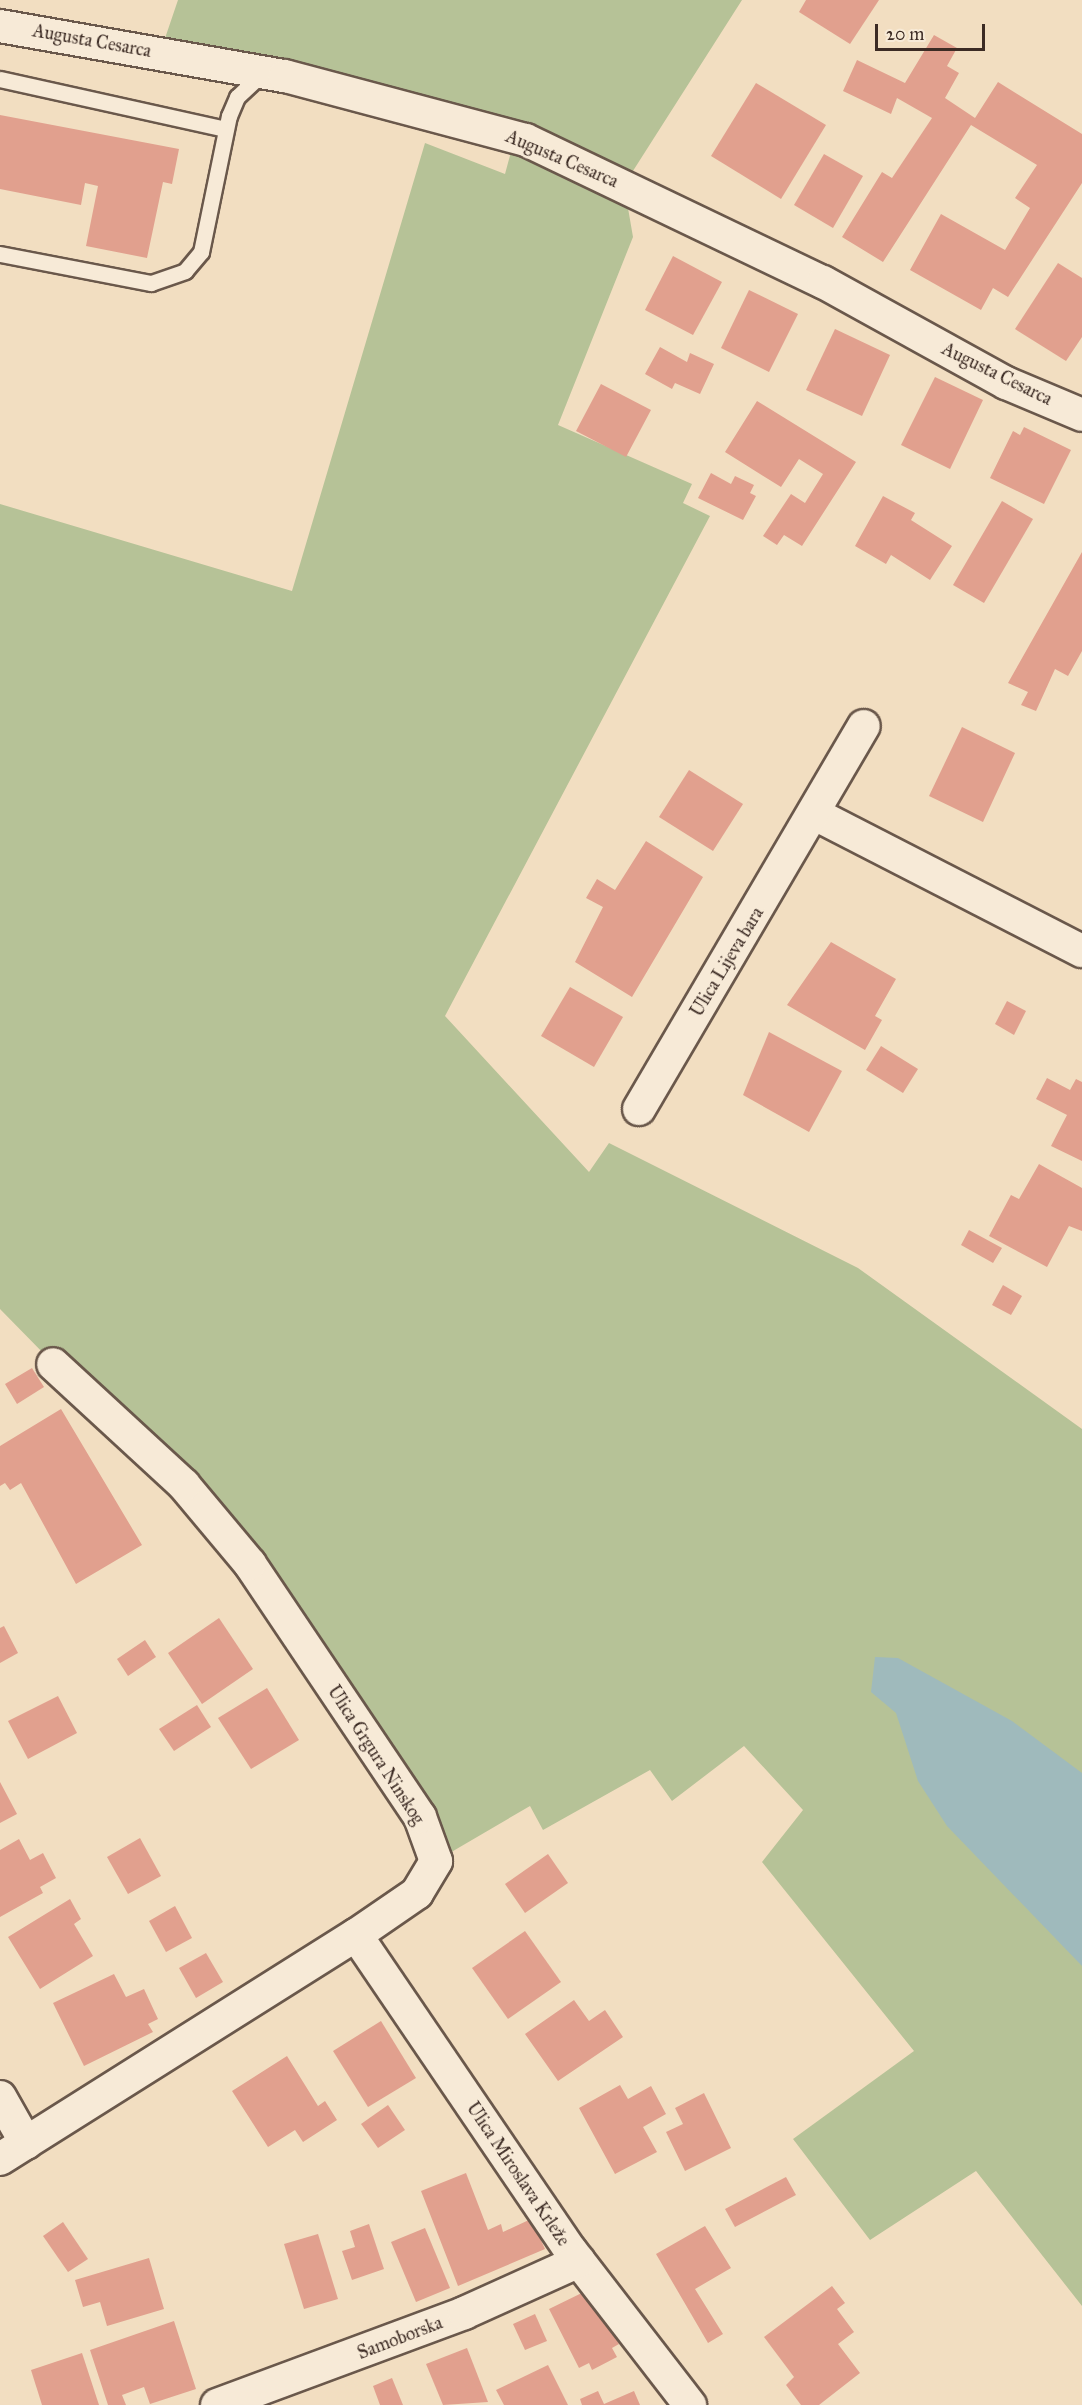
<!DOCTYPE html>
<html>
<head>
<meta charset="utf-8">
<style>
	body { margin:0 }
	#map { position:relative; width:1082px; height:2405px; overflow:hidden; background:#f2dec1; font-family:"IM FELL Great Primer",serif }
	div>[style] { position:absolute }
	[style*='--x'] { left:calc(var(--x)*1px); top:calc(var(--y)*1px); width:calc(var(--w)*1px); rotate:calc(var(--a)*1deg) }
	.green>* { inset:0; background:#b6c297 }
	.water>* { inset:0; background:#9fbabc }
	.building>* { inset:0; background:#e1a08e }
	.roads { filter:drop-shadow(2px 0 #6a584b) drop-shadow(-2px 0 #6a584b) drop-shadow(0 2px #6a584b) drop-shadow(0 -2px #6a584b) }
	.service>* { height:15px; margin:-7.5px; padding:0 7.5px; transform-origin:7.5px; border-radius:7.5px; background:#f7ead7 }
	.minor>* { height:32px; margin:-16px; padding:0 16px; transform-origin:16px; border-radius:16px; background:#f7ead7 }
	span { translate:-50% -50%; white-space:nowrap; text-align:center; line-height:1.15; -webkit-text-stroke:5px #f7ead7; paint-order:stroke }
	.street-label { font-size:18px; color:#3c2b24 }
	.scale { position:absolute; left:875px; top:24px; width:110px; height:27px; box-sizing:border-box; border:3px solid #3c2b24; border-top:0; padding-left:8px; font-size:18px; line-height:21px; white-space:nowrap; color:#3c2b24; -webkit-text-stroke:4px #f7ead7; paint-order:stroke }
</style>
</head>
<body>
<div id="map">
	<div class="green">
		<div style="clip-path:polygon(178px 0,742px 0,624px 185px,633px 237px,558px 425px,692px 484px,683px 503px,710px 516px,445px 1016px,589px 1172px,609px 1143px,858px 1268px,1082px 1429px,1082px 2306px,976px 2171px,870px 2240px,793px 2139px,914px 2051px,762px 1862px,803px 1810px,744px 1746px,672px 1801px,650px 1770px,543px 1830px,530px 1806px,436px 1861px,250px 1564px,0 1309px,0 504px,292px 591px,425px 143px,505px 174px,515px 137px,160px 53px)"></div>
	</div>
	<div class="water">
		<div style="clip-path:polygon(875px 1657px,898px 1658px,1012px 1721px,1082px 1773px,1082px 1966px,947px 1826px,918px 1781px,896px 1713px,871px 1692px)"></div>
	</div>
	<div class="building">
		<div style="clip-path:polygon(806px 0,879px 0,850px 44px,799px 12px)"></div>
		<div style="clip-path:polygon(934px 35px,957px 48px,947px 66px,959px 73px,945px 98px,975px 118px,998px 82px,1082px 134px,1082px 183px,1008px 297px,993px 288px,981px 310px,910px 270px,941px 214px,1005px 250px,1030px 208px,1015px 198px,1037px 165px,971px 125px,883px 262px,842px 237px,882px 172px,892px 178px,932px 118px,897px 98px,891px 114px,843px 91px,857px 60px,905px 83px)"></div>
		<div style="clip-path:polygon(756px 83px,826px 125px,781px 199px,711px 156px)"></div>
		<div style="clip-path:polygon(0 115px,179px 149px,172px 184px,163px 182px,147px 258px,86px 246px,98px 186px,85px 183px,81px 205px,0 189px)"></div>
		<div style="clip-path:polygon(824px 154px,863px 176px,833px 228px,794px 205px)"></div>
		<div style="clip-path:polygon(673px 256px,722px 282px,693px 335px,645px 310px)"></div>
		<div style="clip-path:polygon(1058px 263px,1082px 278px,1082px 337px,1066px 361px,1015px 329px)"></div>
		<div style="clip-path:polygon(749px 290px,798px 314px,769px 372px,721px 348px)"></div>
		<div style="clip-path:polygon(835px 329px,890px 355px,862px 416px,806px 390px)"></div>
		<div style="clip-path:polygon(660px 347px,687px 362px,690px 353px,714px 364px,700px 394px,675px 383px,672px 389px,645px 374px)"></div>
		<div style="clip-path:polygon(935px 377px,983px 400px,950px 469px,901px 445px)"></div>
		<div style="clip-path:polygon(601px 384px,651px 410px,626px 457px,576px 431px)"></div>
		<div style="clip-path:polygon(757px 401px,856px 462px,802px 546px,784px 535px,777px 545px,763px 536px,791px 494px,805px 503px,823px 474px,799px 459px,781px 487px,725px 452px)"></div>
		<div style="clip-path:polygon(1024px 427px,1071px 450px,1044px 504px,990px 478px,1013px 431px,1020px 435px)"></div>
		<div style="clip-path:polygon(711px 473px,731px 484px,735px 476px,754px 485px,750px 493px,756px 496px,743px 520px,698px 498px)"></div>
		<div style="clip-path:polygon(883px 496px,915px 513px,911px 520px,952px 546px,930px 580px,891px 555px,886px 564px,855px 546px)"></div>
		<div style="clip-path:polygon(1002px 501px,1033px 519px,984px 603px,953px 585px)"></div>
		<div style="clip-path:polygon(1082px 552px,1082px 651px,1068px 676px,1055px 669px,1036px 711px,1021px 705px,1028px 692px,1008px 683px)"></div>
		<div style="clip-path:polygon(962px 727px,1015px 753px,983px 822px,929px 796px)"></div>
		<div style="clip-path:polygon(689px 770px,743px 804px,713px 851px,659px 817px)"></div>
		<div style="clip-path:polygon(646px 841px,703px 877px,632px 997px,575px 962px,603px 907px,586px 898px,597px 879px,615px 890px)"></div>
		<div style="clip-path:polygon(831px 942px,896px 979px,875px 1016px,882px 1020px,865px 1050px,787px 1005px)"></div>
		<div style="clip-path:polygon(570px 987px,623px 1017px,594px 1067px,541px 1036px)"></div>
		<div style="clip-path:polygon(1007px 1001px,1026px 1011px,1014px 1035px,995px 1024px)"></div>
		<div style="clip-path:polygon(769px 1032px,842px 1071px,809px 1132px,743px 1095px)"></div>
		<div style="clip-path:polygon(881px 1046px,918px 1069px,903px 1093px,866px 1070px)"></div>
		<div style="clip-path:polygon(1047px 1078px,1070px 1090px,1076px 1079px,1082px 1082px,1082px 1161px,1051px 1146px,1067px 1115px,1036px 1099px)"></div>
		<div style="clip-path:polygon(1039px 1164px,1082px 1188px,1082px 1231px,1069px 1226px,1047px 1267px,989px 1236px,1011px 1195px,1019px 1199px)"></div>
		<div style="clip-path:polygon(969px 1230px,1002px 1248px,993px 1263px,961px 1245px)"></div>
		<div style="clip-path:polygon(1003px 1285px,1022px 1296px,1011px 1315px,992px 1305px)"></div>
		<div style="clip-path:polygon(32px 1368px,44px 1387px,17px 1404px,5px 1384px)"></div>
		<div style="clip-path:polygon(61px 1409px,142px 1545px,76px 1584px,21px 1483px,10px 1490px,5px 1483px,0 1486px,0 1446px)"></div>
		<div style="clip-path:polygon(219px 1618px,253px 1669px,202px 1704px,168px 1653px)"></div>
		<div style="clip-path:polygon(4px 1626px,18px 1653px,0 1663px,0 1628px)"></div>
		<div style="clip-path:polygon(145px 1640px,156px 1657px,128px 1676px,117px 1659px)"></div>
		<div style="clip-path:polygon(267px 1688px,299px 1740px,251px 1769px,218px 1718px)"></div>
		<div style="clip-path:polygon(58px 1696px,77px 1733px,28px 1759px,8px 1721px)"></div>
		<div style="clip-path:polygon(197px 1705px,211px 1727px,174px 1751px,159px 1729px)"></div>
		<div style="clip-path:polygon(0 1782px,17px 1814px,0 1823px)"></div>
		<div style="clip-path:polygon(140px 1838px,161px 1876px,128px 1894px,107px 1857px)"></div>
		<div style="clip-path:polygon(19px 1839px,30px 1860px,43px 1853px,56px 1878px,40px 1887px,43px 1893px,0 1917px,0 1850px)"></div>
		<div style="clip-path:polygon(548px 1854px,568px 1883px,525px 1913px,505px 1884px)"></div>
		<div style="clip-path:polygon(70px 1899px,81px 1919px,74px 1924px,93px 1956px,40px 1989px,8px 1937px)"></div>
		<div style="clip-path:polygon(175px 1906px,192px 1938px,166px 1952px,149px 1921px)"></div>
		<div style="clip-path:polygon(525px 1931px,561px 1982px,508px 2019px,472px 1968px)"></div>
		<div style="clip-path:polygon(206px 1953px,223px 1982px,196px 1998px,179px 1968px)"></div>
		<div style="clip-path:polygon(114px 1974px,126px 1997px,144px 1989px,158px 2019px,148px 2024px,153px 2032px,84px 2066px,53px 2003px)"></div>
		<div style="clip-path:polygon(574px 2000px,589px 2021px,605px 2010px,623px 2037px,558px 2081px,525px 2034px)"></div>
		<div style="clip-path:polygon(381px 2021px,416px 2078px,368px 2107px,333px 2051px)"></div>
		<div style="clip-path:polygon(287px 2056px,318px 2106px,325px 2101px,337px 2120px,303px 2142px,295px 2130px,268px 2147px,232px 2091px)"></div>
		<div style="clip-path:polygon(620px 2085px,628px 2099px,651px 2086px,666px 2114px,643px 2127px,657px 2152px,615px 2174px,579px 2108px)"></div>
		<div style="clip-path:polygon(704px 2093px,731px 2148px,685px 2171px,666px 2132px,683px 2124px,675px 2108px)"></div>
		<div style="clip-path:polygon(388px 2105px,405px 2130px,378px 2148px,361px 2124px)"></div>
		<div style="clip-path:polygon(466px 2173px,488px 2230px,501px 2224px,503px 2232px,531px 2219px,545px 2249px,458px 2286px,421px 2191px)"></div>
		<div style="clip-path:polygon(786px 2177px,796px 2195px,735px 2227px,725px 2209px)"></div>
		<div style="clip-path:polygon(63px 2222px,88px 2259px,68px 2272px,43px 2236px)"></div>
		<div style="clip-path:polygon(369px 2224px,384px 2269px,352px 2280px,342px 2251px,355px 2247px,350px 2231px)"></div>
		<div style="clip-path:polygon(705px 2226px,731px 2268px,695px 2289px,723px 2334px,708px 2343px,656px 2254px)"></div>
		<div style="clip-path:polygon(425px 2228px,450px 2288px,416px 2302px,391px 2242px)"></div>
		<div style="clip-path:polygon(318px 2234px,338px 2299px,304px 2309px,284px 2244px)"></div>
		<div style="clip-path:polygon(149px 2258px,164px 2309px,107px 2326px,100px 2302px,83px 2307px,75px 2280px)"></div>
		<div style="clip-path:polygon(832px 2286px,845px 2303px,837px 2309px,854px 2332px,838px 2344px,860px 2373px,819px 2405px,801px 2405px,786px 2385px,794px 2377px,764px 2337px)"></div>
		<div style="clip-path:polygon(592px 2288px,619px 2344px,612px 2348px,617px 2357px,592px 2370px,589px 2363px,579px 2368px,549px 2309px)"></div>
		<div style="clip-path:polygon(535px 2314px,547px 2341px,525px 2350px,513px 2324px)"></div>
		<div style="clip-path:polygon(174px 2321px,196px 2389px,150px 2404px,144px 2387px,122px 2395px,126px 2405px,108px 2405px,90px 2350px)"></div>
		<div style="clip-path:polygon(467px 2348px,488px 2402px,443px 2405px,426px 2364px)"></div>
		<div style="clip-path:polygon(82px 2353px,99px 2405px,42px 2405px,31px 2370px)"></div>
		<div style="clip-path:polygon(548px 2365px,568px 2405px,504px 2405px,496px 2390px)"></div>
		<div style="clip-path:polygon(392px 2378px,403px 2405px,380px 2405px,373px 2386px)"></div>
		<div style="clip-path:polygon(598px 2391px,604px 2404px,634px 2391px,640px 2405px,582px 2405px,580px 2399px)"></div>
	</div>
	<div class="roads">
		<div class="service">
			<div style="--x:0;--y:79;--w:231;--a:12.5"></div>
			<div style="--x:0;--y:254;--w:154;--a:10.9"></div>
			<div style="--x:151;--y:283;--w:36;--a:-19"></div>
			<div style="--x:185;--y:271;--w:25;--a:-50"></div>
			<div style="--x:201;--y:252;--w:139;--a:-78.4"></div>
			<div style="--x:229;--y:116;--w:21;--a:-67"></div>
			<div style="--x:237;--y:97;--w:37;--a:-43"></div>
		</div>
		<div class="minor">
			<div style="--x:0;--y:26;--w:289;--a:10"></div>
			<div style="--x:285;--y:76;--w:249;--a:14.9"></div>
			<div style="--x:526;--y:140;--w:329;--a:25.6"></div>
			<div style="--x:823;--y:282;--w:209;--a:28.9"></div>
			<div style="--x:1006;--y:383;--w:82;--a:22.8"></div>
			<div style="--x:815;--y:814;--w:300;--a:27.2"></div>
			<div style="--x:639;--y:1109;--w:444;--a:-59.6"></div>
			<div style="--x:356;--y:1935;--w:382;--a:55.8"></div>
			<div style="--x:571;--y:2251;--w:195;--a:52.3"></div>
			<div style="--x:0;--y:2097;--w:53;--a:60.5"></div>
			<div style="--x:0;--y:2159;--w:421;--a:-32.2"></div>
			<div style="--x:356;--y:1935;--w:74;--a:-34.5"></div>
			<div style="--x:417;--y:1893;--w:37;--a:-59"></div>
			<div style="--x:436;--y:1861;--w:47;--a:-110"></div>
			<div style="--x:420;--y:1817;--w:305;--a:-123.9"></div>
			<div style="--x:250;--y:1564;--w:103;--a:-129.9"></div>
			<div style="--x:184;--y:1485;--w:178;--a:-137.3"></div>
			<div style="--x:217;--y:2405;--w:264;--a:-20.4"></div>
			<div style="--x:464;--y:2313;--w:126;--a:-24.3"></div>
		</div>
	</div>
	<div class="street-label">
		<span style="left:92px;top:41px;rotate:10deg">Augusta Cesarca</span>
		<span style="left:562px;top:159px;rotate:23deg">Augusta Cesarca</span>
		<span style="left:997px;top:374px;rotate:26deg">Augusta Cesarca</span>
		<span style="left:727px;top:962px;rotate:-59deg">Ulica Lijeva bara</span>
		<span style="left:376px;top:1755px;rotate:57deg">Ulica Grgura Ninskog</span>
		<span style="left:518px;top:2174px;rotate:56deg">Ulica Miroslava Krleže</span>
		<span style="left:400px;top:2338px;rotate:-21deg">Samoborska</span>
	</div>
	<div class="scale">20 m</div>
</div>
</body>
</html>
